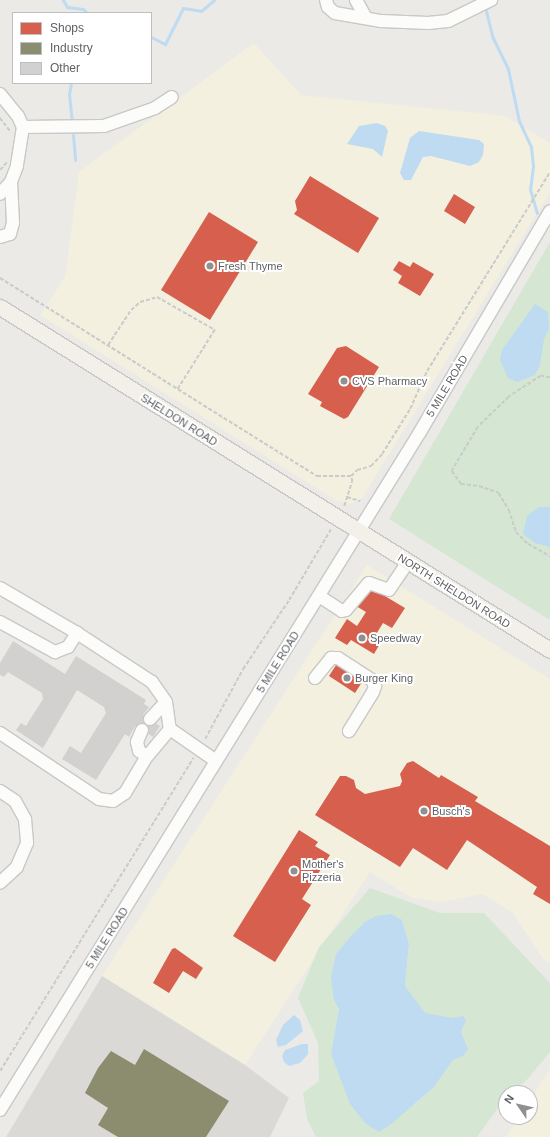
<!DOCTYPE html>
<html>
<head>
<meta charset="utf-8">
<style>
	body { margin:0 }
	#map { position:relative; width:550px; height:1137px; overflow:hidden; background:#ebeae6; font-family:Arial,sans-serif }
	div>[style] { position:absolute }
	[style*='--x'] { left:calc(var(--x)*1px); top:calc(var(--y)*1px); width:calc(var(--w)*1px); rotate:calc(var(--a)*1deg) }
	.commercial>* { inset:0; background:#f3f0e0 }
	.industrial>* { inset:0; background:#dbd9d6 }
	.green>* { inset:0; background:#d5e6d3 }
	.water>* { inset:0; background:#bedbf2 }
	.shops>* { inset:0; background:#d6604d }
	.industry>* { inset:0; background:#8c8c6e }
	.stream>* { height:3px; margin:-1.5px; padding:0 1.5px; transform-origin:1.5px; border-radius:1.5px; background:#bedbf2 }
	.building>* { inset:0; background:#d2d1cf }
	.path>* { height:1.5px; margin-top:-0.75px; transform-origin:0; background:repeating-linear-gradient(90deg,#c8ccca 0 4px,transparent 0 6px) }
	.roads { filter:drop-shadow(1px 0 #c8c8c8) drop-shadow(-1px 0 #c8c8c8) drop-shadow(0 1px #c8c8c8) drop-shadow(0 -1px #c8c8c8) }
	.minor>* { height:12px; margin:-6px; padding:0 6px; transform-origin:6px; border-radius:6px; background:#fcfcfb }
	.major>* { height:15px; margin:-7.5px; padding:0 7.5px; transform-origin:7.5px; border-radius:7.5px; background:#f2f0e8 }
	.dots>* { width:11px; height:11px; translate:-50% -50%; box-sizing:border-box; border:2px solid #fff; border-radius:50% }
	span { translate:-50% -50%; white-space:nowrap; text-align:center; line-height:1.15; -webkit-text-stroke:4px #fff; paint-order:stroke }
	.poi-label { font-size:11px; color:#5c5f63 }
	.left { translate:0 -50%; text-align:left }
	.street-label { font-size:11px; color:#5c5f63 }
	.legend { position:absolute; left:12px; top:12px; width:140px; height:72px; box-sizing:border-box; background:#fff; border:1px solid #bebfc1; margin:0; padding:5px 7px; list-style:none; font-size:12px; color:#5c5f63 }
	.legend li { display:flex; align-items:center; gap:8px; height:20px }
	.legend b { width:20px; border:1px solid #bebfc1 }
	.north { position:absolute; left:498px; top:1085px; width:40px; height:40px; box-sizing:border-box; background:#fff; border:1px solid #bebfc1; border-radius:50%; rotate:304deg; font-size:11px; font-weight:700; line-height:16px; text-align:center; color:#5c5f63 }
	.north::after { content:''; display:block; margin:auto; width:14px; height:18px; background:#8e9091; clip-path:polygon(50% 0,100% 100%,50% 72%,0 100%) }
</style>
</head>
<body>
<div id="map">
	<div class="commercial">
		<div style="clip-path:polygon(254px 43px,301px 95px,505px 116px,550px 143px,550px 192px,362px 498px,351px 504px,337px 501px,40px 315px,65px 277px,79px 172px)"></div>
		<div style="clip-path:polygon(367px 565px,550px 679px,550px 962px,543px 959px,513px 913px,483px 894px,439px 902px,412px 898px,370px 872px,245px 1065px,102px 976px)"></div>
		<div style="clip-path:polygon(550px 1069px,550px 1137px,506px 1137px,519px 1117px,530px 1117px,530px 1100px)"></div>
	</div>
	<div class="industrial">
		<div style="clip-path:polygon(102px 976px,245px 1065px,289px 1098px,270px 1137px,6px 1137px)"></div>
	</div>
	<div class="green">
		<div style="clip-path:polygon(550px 242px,550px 620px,389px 519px)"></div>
		<div style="clip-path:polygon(evenodd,370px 888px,440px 913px,484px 913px,550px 983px,550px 1052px,525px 1082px,506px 1093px,506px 1097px,477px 1137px,316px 1137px,307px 1119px,303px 1093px,319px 1081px,318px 1043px,298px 998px,319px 947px,370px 888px,402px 920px,409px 944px,405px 986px,424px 1013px,452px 1019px,463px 1017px,464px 1026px,461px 1032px,466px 1043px,463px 1056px,453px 1060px,433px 1088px,414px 1105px,338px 1072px,331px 1054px,339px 1009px,402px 920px)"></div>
	</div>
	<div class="water">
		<div style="clip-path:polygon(377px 123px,385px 126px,388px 131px,382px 157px,373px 149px,347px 144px,359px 126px)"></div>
		<div style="clip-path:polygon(419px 131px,479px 140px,484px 144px,483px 155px,479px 162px,470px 166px,431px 156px,423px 157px,411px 180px,404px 180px,400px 173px,410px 138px)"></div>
		<div style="clip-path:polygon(535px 304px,548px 312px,549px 329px,544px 339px,540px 365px,535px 375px,517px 382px,508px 378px,500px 360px,502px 350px)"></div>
		<div style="clip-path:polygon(539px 507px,550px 507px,550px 547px,535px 543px,523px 534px,527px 516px)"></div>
		<div style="clip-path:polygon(391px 914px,402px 920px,409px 944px,405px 986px,425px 1013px,452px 1018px,463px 1016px,466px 1021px,461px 1032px,468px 1049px,463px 1056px,453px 1060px,433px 1088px,390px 1125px,379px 1132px,365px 1123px,350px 1104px,331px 1054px,339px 1009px,334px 1000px,331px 977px,336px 954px,351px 936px,365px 922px,376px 916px)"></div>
		<div style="clip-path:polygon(294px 1015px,300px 1020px,303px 1031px,286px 1045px,278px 1047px,276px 1040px,283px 1025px)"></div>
		<div style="clip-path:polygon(302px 1044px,308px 1044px,308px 1054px,300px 1063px,289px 1066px,284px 1062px,282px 1056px,285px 1050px)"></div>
	</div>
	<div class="shops">
		<div style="clip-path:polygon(310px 176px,379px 218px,358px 253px,294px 214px,297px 210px,295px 201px)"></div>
		<div style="clip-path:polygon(454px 194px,475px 207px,465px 224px,444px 211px)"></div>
		<div style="clip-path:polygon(209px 212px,258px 242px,210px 320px,161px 290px)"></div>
		<div style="clip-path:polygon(399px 261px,410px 267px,413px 262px,434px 274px,420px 296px,398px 283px,402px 276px,393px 270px)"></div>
		<div style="clip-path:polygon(346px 346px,379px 367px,348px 417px,344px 419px,320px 406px,322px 402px,308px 394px,337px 348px)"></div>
		<div style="clip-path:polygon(368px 586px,405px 608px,392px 628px,383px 623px,375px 636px,382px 640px,374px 654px,351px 640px,347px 645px,335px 638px,347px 619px,357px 626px,366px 612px,356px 606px)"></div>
		<div style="clip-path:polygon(338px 662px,364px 679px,355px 693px,329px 676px)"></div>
		<div style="clip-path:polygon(413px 761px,439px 778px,441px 775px,478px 797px,475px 801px,550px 846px,550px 904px,533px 894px,537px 887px,467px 840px,447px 870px,413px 848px,400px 867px,315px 815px,340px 776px,346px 776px,354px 780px,356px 788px,365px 794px,400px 786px,402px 781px,400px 774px,407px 763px)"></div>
		<div style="clip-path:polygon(299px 830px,318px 842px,315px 846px,330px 855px,302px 899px,311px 905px,275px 962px,233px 936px)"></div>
		<div style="clip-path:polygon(175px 948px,203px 968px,196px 979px,183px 971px,169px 993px,153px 983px,172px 949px)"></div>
	</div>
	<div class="industry">
		<div style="clip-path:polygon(144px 1049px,229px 1101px,206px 1137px,118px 1137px,98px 1125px,108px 1108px,85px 1093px,98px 1068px,111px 1051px,135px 1065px)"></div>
	</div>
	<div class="stream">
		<div style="--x:63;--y:0;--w:8;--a:60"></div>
		<div style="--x:67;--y:7;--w:16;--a:7"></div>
		<div style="--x:83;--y:9;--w:6;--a:45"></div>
		<div style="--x:485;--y:7;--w:32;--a:76"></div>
		<div style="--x:493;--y:38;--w:34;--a:64"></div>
		<div style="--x:508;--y:69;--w:53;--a:78.1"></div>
		<div style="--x:519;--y:121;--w:29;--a:65"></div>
		<div style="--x:531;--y:147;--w:19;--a:84"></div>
		<div style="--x:533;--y:166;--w:23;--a:97"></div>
		<div style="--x:530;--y:189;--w:25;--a:74"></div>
		<div style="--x:151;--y:37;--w:16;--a:27"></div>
		<div style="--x:165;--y:44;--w:40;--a:-63.4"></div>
		<div style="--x:183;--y:8;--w:18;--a:9"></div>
		<div style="--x:201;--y:11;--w:17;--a:-40"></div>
		<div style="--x:71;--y:83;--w:11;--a:100"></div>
		<div style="--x:69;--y:94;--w:30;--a:84"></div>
		<div style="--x:73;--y:135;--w:25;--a:85"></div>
	</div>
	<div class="building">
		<div style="clip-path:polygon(13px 641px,65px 674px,76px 656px,146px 700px,144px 704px,149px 707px,143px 715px,160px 726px,153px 737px,135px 726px,129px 737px,125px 734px,96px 780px,62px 759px,70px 746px,81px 753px,106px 713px,104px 707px,77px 690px,43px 748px,16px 730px,21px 723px,26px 726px,43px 699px,42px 693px,8px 672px,4px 677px,0 675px,0 663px)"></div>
	</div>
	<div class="path">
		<div style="--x:0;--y:118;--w:18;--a:52"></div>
		<div style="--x:0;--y:170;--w:11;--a:-49"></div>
		<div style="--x:0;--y:278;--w:374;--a:32"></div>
		<div style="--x:317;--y:476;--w:34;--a:0"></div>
		<div style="--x:351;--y:476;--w:8;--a:-45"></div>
		<div style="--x:357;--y:470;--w:15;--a:-16"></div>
		<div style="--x:371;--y:466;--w:16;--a:-47"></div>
		<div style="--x:382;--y:454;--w:53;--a:-58.1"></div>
		<div style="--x:410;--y:409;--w:42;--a:-65.9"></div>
		<div style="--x:427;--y:371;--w:234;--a:-58.3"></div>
		<div style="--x:108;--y:345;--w:42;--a:-56.7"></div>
		<div style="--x:131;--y:310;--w:12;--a:-42"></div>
		<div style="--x:140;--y:302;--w:18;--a:-16"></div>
		<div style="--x:157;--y:297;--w:67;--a:29.6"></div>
		<div style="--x:215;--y:330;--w:70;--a:122.1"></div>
		<div style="--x:550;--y:378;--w:9;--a:-167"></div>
		<div style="--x:541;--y:376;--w:38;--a:147"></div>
		<div style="--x:509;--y:397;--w:43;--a:135.9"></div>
		<div style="--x:478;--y:427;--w:51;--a:120.6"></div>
		<div style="--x:452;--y:471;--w:16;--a:55"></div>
		<div style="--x:461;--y:484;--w:18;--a:6"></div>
		<div style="--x:479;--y:486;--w:21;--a:19"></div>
		<div style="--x:499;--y:493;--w:20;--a:60"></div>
		<div style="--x:509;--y:510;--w:23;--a:72"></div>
		<div style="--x:516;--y:532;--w:17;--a:45"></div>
		<div style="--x:528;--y:544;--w:25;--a:29"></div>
		<div style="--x:347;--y:497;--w:14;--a:17"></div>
		<div style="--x:344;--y:506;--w:25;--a:-72"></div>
		<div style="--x:352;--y:482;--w:6;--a:-99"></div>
		<div style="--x:205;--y:739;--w:80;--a:-61.5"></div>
		<div style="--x:243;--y:669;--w:83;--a:-56.3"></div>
		<div style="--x:289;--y:600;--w:82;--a:-59.4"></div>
		<div style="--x:0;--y:1071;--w:368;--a:-58.3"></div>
	</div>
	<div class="roads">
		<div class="minor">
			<div style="--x:326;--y:0;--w:7;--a:74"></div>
			<div style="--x:328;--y:7;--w:9;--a:41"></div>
			<div style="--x:335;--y:13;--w:47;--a:9.9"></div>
			<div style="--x:381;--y:21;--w:47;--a:2.4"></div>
			<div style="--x:428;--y:23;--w:20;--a:-6"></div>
			<div style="--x:448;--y:21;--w:48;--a:-26"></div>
			<div style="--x:356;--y:0;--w:18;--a:61"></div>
			<div style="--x:0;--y:94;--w:28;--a:51"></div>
			<div style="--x:18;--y:116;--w:12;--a:66"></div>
			<div style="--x:23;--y:127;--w:39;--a:99"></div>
			<div style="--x:17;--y:166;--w:17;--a:111"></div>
			<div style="--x:11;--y:182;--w:16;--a:133"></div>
			<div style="--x:23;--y:127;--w:81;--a:-0.7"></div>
			<div style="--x:104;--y:126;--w:54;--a:-19.4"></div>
			<div style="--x:155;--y:108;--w:20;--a:-33"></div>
			<div style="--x:0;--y:237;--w:10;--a:-17"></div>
			<div style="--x:10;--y:234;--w:11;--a:-75"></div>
			<div style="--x:13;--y:223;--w:41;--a:-92.8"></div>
			<div style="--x:0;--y:588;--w:89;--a:30.3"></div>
			<div style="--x:77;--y:633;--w:90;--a:33.2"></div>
			<div style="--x:152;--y:682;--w:24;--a:55"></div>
			<div style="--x:166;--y:702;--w:27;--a:82"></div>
			<div style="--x:170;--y:729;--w:35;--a:130"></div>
			<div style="--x:147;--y:756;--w:43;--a:120.7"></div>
			<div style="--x:125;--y:793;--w:14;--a:146"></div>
			<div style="--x:113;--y:801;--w:14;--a:-172"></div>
			<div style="--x:99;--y:799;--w:119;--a:-146.3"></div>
			<div style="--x:319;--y:596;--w:27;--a:33"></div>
			<div style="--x:342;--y:611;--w:4;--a:-14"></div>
			<div style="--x:346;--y:610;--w:35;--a:-50"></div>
			<div style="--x:369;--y:583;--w:21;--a:19"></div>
			<div style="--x:389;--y:590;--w:34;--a:-56"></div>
			<div style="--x:0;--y:622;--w:63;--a:28.6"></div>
			<div style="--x:55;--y:652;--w:14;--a:-21"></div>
			<div style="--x:68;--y:647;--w:17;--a:-57"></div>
			<div style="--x:315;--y:678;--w:26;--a:-51"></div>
			<div style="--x:331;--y:658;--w:7;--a:0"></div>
			<div style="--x:338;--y:658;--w:40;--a:32.9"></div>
			<div style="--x:372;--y:680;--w:7;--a:63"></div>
			<div style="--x:375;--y:686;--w:6;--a:108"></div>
			<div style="--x:373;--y:692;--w:46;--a:121.6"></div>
			<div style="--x:150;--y:719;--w:23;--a:-47"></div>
			<div style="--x:170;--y:729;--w:56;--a:34.8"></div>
			<div style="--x:142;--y:730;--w:13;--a:113"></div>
			<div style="--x:137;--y:742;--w:9;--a:77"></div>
			<div style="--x:139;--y:751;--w:9;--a:32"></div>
			<div style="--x:0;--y:791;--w:18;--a:34"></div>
			<div style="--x:15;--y:801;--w:21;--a:61"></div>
			<div style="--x:25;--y:819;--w:24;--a:85"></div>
			<div style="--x:27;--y:843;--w:26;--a:113"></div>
			<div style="--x:17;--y:867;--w:23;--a:137"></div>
			<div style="--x:0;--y:1110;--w:798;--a:-58.22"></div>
			<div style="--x:420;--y:432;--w:256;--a:-59.5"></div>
		</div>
		<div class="major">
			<div style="--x:0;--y:307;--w:648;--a:31.95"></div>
		</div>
	</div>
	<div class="dots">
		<div style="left:210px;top:266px;background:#8e9091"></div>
		<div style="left:344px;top:381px;background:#8e9091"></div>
		<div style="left:362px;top:638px;background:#8e9091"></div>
		<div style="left:347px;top:678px;background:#8e9091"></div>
		<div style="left:424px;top:811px;background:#8e9091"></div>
		<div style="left:294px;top:871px;background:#8e9091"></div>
	</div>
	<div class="poi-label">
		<span class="left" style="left:218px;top:266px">Fresh Thyme</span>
		<span class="left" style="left:352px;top:381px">CVS Pharmacy</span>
		<span class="left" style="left:370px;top:638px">Speedway</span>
		<span class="left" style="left:355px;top:678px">Burger King</span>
		<span class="left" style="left:432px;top:811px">Busch's</span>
		<span class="left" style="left:302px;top:871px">Mother's<br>Pizzeria</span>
	</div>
	<div class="street-label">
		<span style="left:447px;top:386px;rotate:-59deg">5 MILE ROAD</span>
		<span style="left:179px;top:420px;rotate:32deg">SHELDON ROAD</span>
		<span style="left:454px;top:591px;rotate:32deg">NORTH SHELDON ROAD</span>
		<span style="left:278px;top:662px;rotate:-58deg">5 MILE ROAD</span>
		<span style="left:107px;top:938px;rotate:-58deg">5 MILE ROAD</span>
	</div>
	<ul class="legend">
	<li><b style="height:11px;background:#d6604d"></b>Shops</li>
	<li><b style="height:11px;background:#8c8c6e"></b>Industry</li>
	<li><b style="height:11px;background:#d2d1cf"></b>Other</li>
	</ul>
	<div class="north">N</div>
</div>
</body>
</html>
